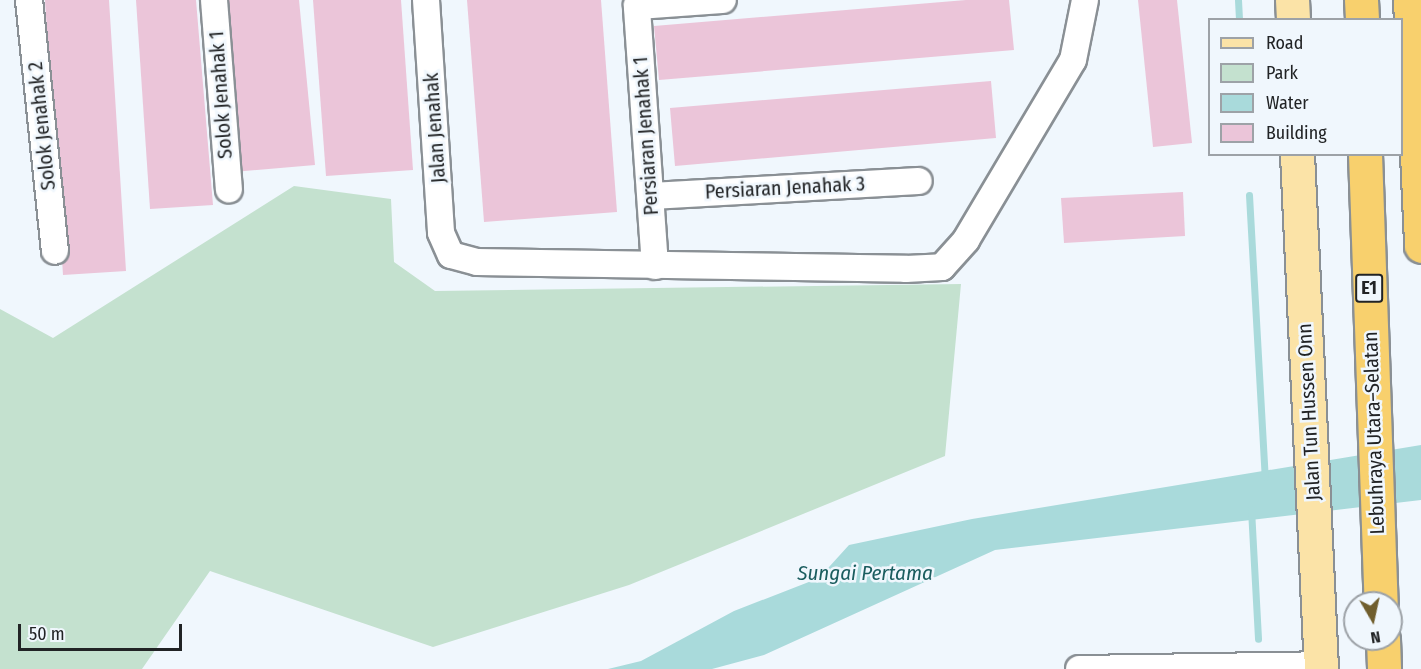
<!DOCTYPE html>
<html>
<head>
<meta charset="utf-8">
<style>
	body { margin:0 }
	#map { position:relative; width:1421px; height:669px; overflow:hidden; background:#f0f7fd; font-family:"Fira Sans Condensed",sans-serif }
	div>[style] { position:absolute }
	[style*='--x'] { left:calc(var(--x)*1px); top:calc(var(--y)*1px); width:calc(var(--w)*1px); rotate:calc(var(--a)*1deg) }
	.green>* { inset:0; background:#c4e1cf }
	.water>* { inset:0; background:#a9dadb }
	.stream>* { height:7px; margin:-3.5px; padding:0 3.5px; transform-origin:3.5px; border-radius:3.5px; background:#a9dadb }
	.building>* { inset:0; background:#ebc5d9 }
	.roads { filter:drop-shadow(2px 0 #8a9095) drop-shadow(-2px 0 #8a9095) drop-shadow(0 2px #8a9095) drop-shadow(0 -2px #8a9095) }
	.minor>* { height:26px; margin:-13px; padding:0 13px; transform-origin:13px; border-radius:13px; background:#fff }
	.major>* { height:33px; margin:-16.5px; padding:0 16.5px; transform-origin:16.5px; border-radius:16.5px; background:#fbe3a7 }
	.highway>* { height:33px; margin:-16.5px; padding:0 16.5px; transform-origin:16.5px; border-radius:16.5px; background:#f8d06d }
	span { translate:-50% -50%; white-space:nowrap; text-align:center; line-height:1.15; -webkit-text-stroke:5px #f0f7fd; paint-order:stroke }
	.shield-label span { padding:2px 4px; background:#f0f7fd; border:2px solid; border-radius:4px; -webkit-text-stroke-width:0 }
	.shield-label { font-size:18px; color:#212325; font-weight:700 }
	.street-label { font-size:20px; color:#212325 }
	.water-label { font-size:21px; color:#1b5d5f; font-style:italic }
	.legend { position:absolute; left:1208px; top:18px; width:195px; height:138px; box-sizing:border-box; background:#f0f7fd; border:2px solid #9da2a7; margin:0; padding:8px 10px; list-style:none; font-size:18px; color:#212325 }
	.legend li { display:flex; align-items:center; gap:12px; height:30px }
	.legend b { width:30px; border:2px solid #9da2a7 }
	.north { position:absolute; left:1343px; top:591px; width:60px; height:60px; box-sizing:border-box; background:#f0f7fd; border:2px solid #9da2a7; border-radius:50%; rotate:171deg; font-size:16px; font-weight:700; line-height:24px; text-align:center; color:#212325 }
	.north::after { content:''; display:block; margin:auto; width:21px; height:27px; background:#705e2d; clip-path:polygon(50% 0,100% 100%,50% 72%,0 100%) }
	.scale { position:absolute; left:18px; top:624px; width:164px; height:27px; box-sizing:border-box; border:3px solid #212325; border-top:0; padding-left:8px; font-size:18px; line-height:21px; white-space:nowrap; color:#212325; -webkit-text-stroke:4px #f0f7fd; paint-order:stroke }
</style>
</head>
<body>
<div id="map">
	<div class="green">
		<div style="clip-path:polygon(294px 186px,391px 199px,394px 262px,435px 291px,961px 284px,945px 456px,629px 585px,433px 647px,210px 571px,142px 669px,0 669px,0 309px,53px 338px)"></div>
	</div>
	<div class="water">
		<div style="clip-path:polygon(1421px 445px,1421px 500px,995px 550px,764px 655px,712px 669px,608px 669px,641px 661px,734px 611px,819px 578px,849px 545px,972px 519px)"></div>
	</div>
	<div class="stream">
		<div style="--x:1238;--y:0;--w:20;--a:87"></div>
		<div style="--x:1249;--y:195;--w:282;--a:86.8"></div>
		<div style="--x:1251;--y:509;--w:130;--a:86.9"></div>
	</div>
	<div class="building">
		<div style="clip-path:polygon(45px 0,109px 0,126px 271px,63px 275px)"></div>
		<div style="clip-path:polygon(136px 0,196px 0,213px 205px,150px 209px)"></div>
		<div style="clip-path:polygon(217px 0,299px 0,315px 165px,233px 172px)"></div>
		<div style="clip-path:polygon(313px 0,401px 0,413px 170px,326px 176px)"></div>
		<div style="clip-path:polygon(467px 0,601px 0,617px 212px,484px 222px)"></div>
		<div style="clip-path:polygon(966px 0,1009px 0,1014px 50px,659px 80px,654px 26px)"></div>
		<div style="clip-path:polygon(1138px 0,1177px 0,1192px 143px,1153px 147px)"></div>
		<div style="clip-path:polygon(991px 81px,996px 138px,675px 166px,670px 108px)"></div>
		<div style="clip-path:polygon(1183px 192px,1185px 236px,1064px 243px,1061px 198px)"></div>
	</div>
	<div class="roads">
		<div class="minor">
			<div style="--x:29;--y:0;--w:252;--a:84.1"></div>
			<div style="--x:214;--y:0;--w:190;--a:85.5"></div>
			<div style="--x:426;--y:0;--w:233;--a:86.3"></div>
			<div style="--x:441;--y:233;--w:24;--a:66"></div>
			<div style="--x:451;--y:255;--w:27;--a:15"></div>
			<div style="--x:477;--y:262;--w:429;--a:0.9"></div>
			<div style="--x:906;--y:269;--w:36;--a:-3"></div>
			<div style="--x:942;--y:267;--w:36;--a:-48"></div>
			<div style="--x:966;--y:240;--w:209;--a:-59.3"></div>
			<div style="--x:1073;--y:60;--w:61;--a:-78.7"></div>
			<div style="--x:651;--y:196;--w:268;--a:-3.2"></div>
			<div style="--x:655;--y:266;--w:261;--a:-94"></div>
			<div style="--x:637;--y:6;--w:86;--a:-4"></div>
			<div style="--x:1079;--y:669;--w:242;--a:-0.9"></div>
		</div>
		<div class="major">
			<div style="--x:1292;--y:0;--w:20;--a:87"></div>
			<div style="--x:1297;--y:154;--w:516;--a:87.33"></div>
		</div>
		<div class="highway">
			<div style="--x:1361;--y:0;--w:20;--a:87"></div>
			<div style="--x:1410;--y:0;--w:246;--a:87.4"></div>
			<div style="--x:1365;--y:154;--w:449;--a:88"></div>
			<div style="--x:1383;--y:639;--w:30;--a:88"></div>
		</div>
	</div>
	<div class="shield-label">
		<span style="left:1369px;top:288px">E1</span>
	</div>
	<div class="street-label">
		<span style="left:221px;top:95px;rotate:-94deg">Solok Jenahak 1</span>
		<span style="left:42px;top:126px;rotate:-96deg">Solok Jenahak 2</span>
		<span style="left:435px;top:128px;rotate:-94deg">Jalan Jenahak</span>
		<span style="left:646px;top:136px;rotate:-94deg">Persiaran Jenahak 1</span>
		<span style="left:785px;top:188px;rotate:-3deg">Persiaran Jenahak 3</span>
		<span style="left:1309px;top:412px;rotate:-93deg">Jalan Tun Hussen Onn</span>
		<span style="left:1374px;top:433px;rotate:-92deg">Lebuhraya Utara–Selatan</span>
	</div>
	<div class="water-label">
		<span style="left:865px;top:573px">Sungai Pertama</span>
	</div>
	<ul class="legend">
	<li><b style="height:8px;background:#fbe3a7"></b>Road</li>
	<li><b style="height:16px;background:#c4e1cf"></b>Park</li>
	<li><b style="height:16px;background:#a9dadb"></b>Water</li>
	<li><b style="height:16px;background:#ebc5d9"></b>Building</li>
	</ul>
	<div class="north">N</div>
	<div class="scale">50 m</div>
</div>
</body>
</html>
